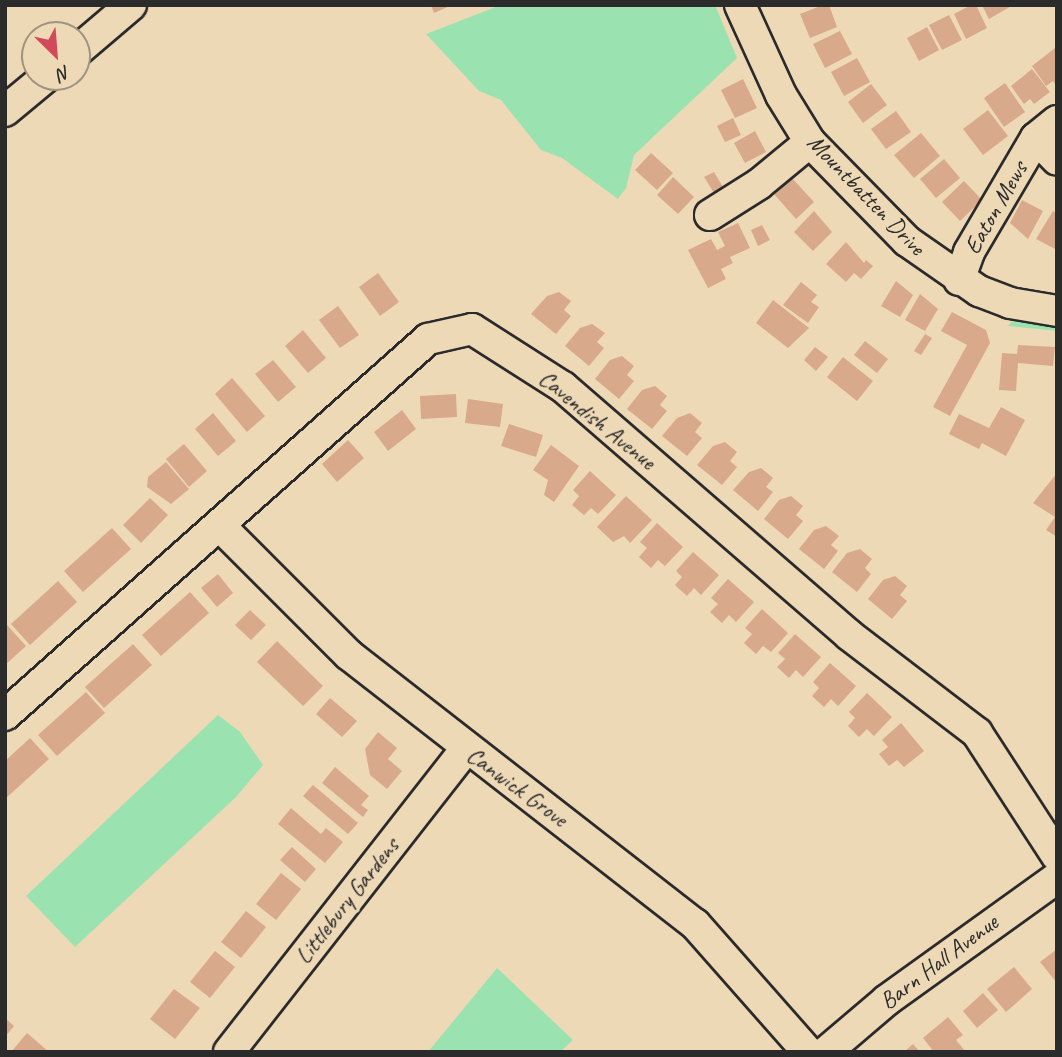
<!DOCTYPE html>
<html>
<head>
<meta charset="utf-8">
<style>
	body { margin:0 }
	#map { position:relative; width:1062px; height:1057px; overflow:hidden; background:#eed9b7; font-family:Caveat,sans-serif }
	div>[style] { position:absolute }
	[style*='--x'] { left:calc(var(--x)*1px); top:calc(var(--y)*1px); width:calc(var(--w)*1px); rotate:calc(var(--a)*1deg) }
	.green>* { inset:0; background:#9ae2b0 }
	.building>* { inset:0; background:#d9a98b }
	.roads { filter:drop-shadow(2px 0 #2b2b2b) drop-shadow(-2px 0 #2b2b2b) drop-shadow(0 2px #2b2b2b) drop-shadow(0 -2px #2b2b2b) }
	.minor>* { height:30px; margin:-15px; padding:0 15px; transform-origin:15px; border-radius:15px; background:#eed9b7 }
	span { translate:-50% -50%; white-space:nowrap; text-align:center; line-height:1.15; -webkit-text-stroke:6px #eed9b7; paint-order:stroke }
	.street-label { font-size:24px; color:#2b2b2b }
	.frame { position:absolute; inset:0; border:7px solid #2b2b2b; pointer-events:none }
	.north { position:absolute; left:21px; top:21px; width:70px; height:70px; box-sizing:border-box; background:#eed9b7; border:2px solid #a0937f; border-radius:50%; rotate:155deg; font-size:19px; font-weight:700; line-height:28px; text-align:center; color:#2b2b2b }
	.north::after { content:''; display:block; margin:auto; width:24px; height:32px; background:#d1495b; clip-path:polygon(50% 0,100% 100%,50% 72%,0 100%) }
</style>
</head>
<body>
<div id="map">
	<div class="green">
		<div style="clip-path:polygon(501px 5px,715px 5px,737px 58px,634px 155px,626px 188px,618px 199px,562px 158px,541px 150px,501px 100px,479px 91px,426px 34px)"></div>
		<div style="clip-path:polygon(1018px 316px,1057px 324px,1057px 331px,1008px 326px)"></div>
		<div style="clip-path:polygon(218px 715px,240px 732px,263px 765px,236px 797px,75px 947px,26px 896px)"></div>
		<div style="clip-path:polygon(497px 968px,573px 1040px,560px 1052px,428px 1052px)"></div>
	</div>
	<div class="building">
		<div style="clip-path:polygon(431px 5px,452px 5px,434px 13px)"></div>
		<div style="clip-path:polygon(823px 5px,829px 5px,837px 27px,810px 38px,800px 14px)"></div>
		<div style="clip-path:polygon(971px 5px,976px 5px,987px 28px,966px 39px,954px 14px)"></div>
		<div style="clip-path:polygon(982px 5px,1013px 5px,989px 19px)"></div>
		<div style="clip-path:polygon(949px 15px,962px 40px,942px 50px,929px 25px)"></div>
		<div style="clip-path:polygon(927px 27px,939px 50px,919px 61px,907px 38px)"></div>
		<div style="clip-path:polygon(840px 31px,852px 54px,825px 68px,813px 44px)"></div>
		<div style="clip-path:polygon(1055px 48px,1057px 50px,1057px 87px,1053px 81px,1046px 86px,1032px 66px)"></div>
		<div style="clip-path:polygon(857px 58px,870px 82px,844px 96px,831px 72px)"></div>
		<div style="clip-path:polygon(1032px 69px,1050px 92px,1034px 104px,1030px 99px,1024px 104px,1011px 86px)"></div>
		<div style="clip-path:polygon(743px 79px,757px 108px,735px 118px,721px 90px)"></div>
		<div style="clip-path:polygon(1005px 83px,1025px 112px,1004px 127px,984px 98px)"></div>
		<div style="clip-path:polygon(871px 84px,887px 105px,863px 123px,848px 102px)"></div>
		<div style="clip-path:polygon(988px 110px,1008px 136px,983px 155px,963px 129px)"></div>
		<div style="clip-path:polygon(896px 111px,911px 132px,886px 149px,871px 129px)"></div>
		<div style="clip-path:polygon(733px 118px,741px 135px,725px 142px,717px 126px)"></div>
		<div style="clip-path:polygon(755px 131px,766px 152px,745px 163px,734px 143px)"></div>
		<div style="clip-path:polygon(921px 133px,940px 156px,914px 178px,894px 155px)"></div>
		<div style="clip-path:polygon(651px 153px,673px 173px,657px 190px,635px 170px)"></div>
		<div style="clip-path:polygon(944px 159px,960px 178px,936px 198px,920px 179px)"></div>
		<div style="clip-path:polygon(714px 172px,723px 187px,714px 193px,704px 177px)"></div>
		<div style="clip-path:polygon(673px 177px,694px 197px,678px 214px,657px 195px)"></div>
		<div style="clip-path:polygon(792px 178px,814px 202px,796px 219px,774px 194px)"></div>
		<div style="clip-path:polygon(964px 181px,982px 200px,960px 221px,942px 202px)"></div>
		<div style="clip-path:polygon(1022px 200px,1043px 211px,1028px 239px,1010px 223px)"></div>
		<div style="clip-path:polygon(814px 211px,832px 232px,813px 251px,794px 232px)"></div>
		<div style="clip-path:polygon(1053px 211px,1057px 213px,1057px 250px,1036px 239px)"></div>
		<div style="clip-path:polygon(738px 223px,750px 248px,730px 257px,733px 263px,721px 269px,726px 279px,708px 288px,688px 250px,711px 239px,717px 250px,725px 246px,718px 232px)"></div>
		<div style="clip-path:polygon(762px 225px,770px 240px,758px 246px,751px 230px)"></div>
		<div style="clip-path:polygon(846px 242px,864px 263px,866px 260px,873px 266px,861px 279px,854px 273px,846px 282px,826px 264px)"></div>
		<div style="clip-path:polygon(378px 273px,399px 302px,380px 316px,359px 287px)"></div>
		<div style="clip-path:polygon(896px 281px,913px 295px,900px 317px,881px 306px)"></div>
		<div style="clip-path:polygon(801px 282px,817px 295px,811px 302px,819px 307px,808px 323px,783px 305px)"></div>
		<div style="clip-path:polygon(559px 292px,571px 301px,564px 310px,571px 316px,556px 334px,531px 314px,547px 296px)"></div>
		<div style="clip-path:polygon(920px 294px,938px 309px,925px 331px,905px 320px)"></div>
		<div style="clip-path:polygon(773px 300px,809px 328px,788px 348px,756px 323px)"></div>
		<div style="clip-path:polygon(338px 306px,359px 335px,340px 348px,319px 320px)"></div>
		<div style="clip-path:polygon(952px 312px,986px 330px,990px 343px,950px 416px,933px 407px,967px 345px,941px 331px)"></div>
		<div style="clip-path:polygon(592px 324px,605px 333px,597px 342px,604px 348px,589px 366px,565px 346px,580px 328px)"></div>
		<div style="clip-path:polygon(303px 330px,326px 358px,308px 373px,285px 346px)"></div>
		<div style="clip-path:polygon(925px 334px,932px 338px,921px 355px,914px 351px)"></div>
		<div style="clip-path:polygon(865px 341px,888px 359px,877px 373px,854px 355px)"></div>
		<div style="clip-path:polygon(1018px 345px,1055px 347px,1053px 366px,1018px 363px,1016px 391px,999px 390px,1002px 353px,1017px 354px)"></div>
		<div style="clip-path:polygon(815px 347px,828px 357px,816px 371px,804px 360px)"></div>
		<div style="clip-path:polygon(622px 356px,634px 366px,627px 375px,634px 381px,619px 399px,595px 379px,610px 360px)"></div>
		<div style="clip-path:polygon(843px 357px,873px 381px,857px 401px,827px 377px)"></div>
		<div style="clip-path:polygon(273px 360px,296px 387px,278px 402px,255px 374px)"></div>
		<div style="clip-path:polygon(232px 378px,265px 416px,247px 432px,215px 394px)"></div>
		<div style="clip-path:polygon(655px 386px,667px 396px,660px 405px,667px 411px,652px 429px,627px 409px,642px 390px)"></div>
		<div style="clip-path:polygon(456px 394px,457px 417px,421px 419px,420px 396px)"></div>
		<div style="clip-path:polygon(468px 399px,503px 404px,500px 427px,465px 423px)"></div>
		<div style="clip-path:polygon(1001px 407px,1025px 420px,1006px 456px,982px 443px,979px 449px,949px 434px,959px 414px,989px 428px)"></div>
		<div style="clip-path:polygon(402px 410px,416px 429px,388px 451px,374px 432px)"></div>
		<div style="clip-path:polygon(213px 413px,236px 441px,218px 456px,195px 429px)"></div>
		<div style="clip-path:polygon(690px 413px,702px 423px,695px 432px,702px 438px,687px 456px,662px 436px,677px 418px)"></div>
		<div style="clip-path:polygon(509px 424px,543px 435px,536px 457px,501px 446px)"></div>
		<div style="clip-path:polygon(348px 440px,364px 458px,337px 482px,322px 464px)"></div>
		<div style="clip-path:polygon(725px 442px,737px 452px,730px 461px,737px 467px,722px 485px,697px 465px,713px 446px)"></div>
		<div style="clip-path:polygon(184px 444px,207px 471px,189px 487px,166px 459px)"></div>
		<div style="clip-path:polygon(551px 445px,579px 466px,554px 502px,544px 495px,548px 480px,533px 470px)"></div>
		<div style="clip-path:polygon(166px 462px,189px 489px,171px 504px,147px 487px,148px 477px)"></div>
		<div style="clip-path:polygon(761px 468px,773px 478px,766px 487px,773px 492px,758px 511px,733px 490px,749px 472px)"></div>
		<div style="clip-path:polygon(590px 471px,616px 495px,598px 514px,591px 508px,584px 515px,572px 505px,579px 496px,573px 490px)"></div>
		<div style="clip-path:polygon(1057px 473px,1057px 537px,1046px 530px,1055px 517px,1033px 503px)"></div>
		<div style="clip-path:polygon(626px 496px,652px 520px,630px 543px,624px 536px,613px 542px,597px 527px)"></div>
		<div style="clip-path:polygon(791px 496px,803px 506px,796px 515px,803px 521px,788px 539px,764px 519px,779px 500px)"></div>
		<div style="clip-path:polygon(150px 498px,168px 515px,141px 543px,123px 525px)"></div>
		<div style="clip-path:polygon(657px 523px,683px 547px,665px 566px,658px 560px,651px 568px,639px 557px,647px 548px,640px 542px)"></div>
		<div style="clip-path:polygon(826px 526px,839px 536px,831px 545px,838px 551px,824px 569px,799px 549px,814px 530px)"></div>
		<div style="clip-path:polygon(112px 528px,131px 549px,83px 592px,64px 571px)"></div>
		<div style="clip-path:polygon(860px 549px,872px 559px,865px 568px,871px 574px,857px 592px,832px 572px,847px 553px)"></div>
		<div style="clip-path:polygon(693px 552px,719px 575px,701px 595px,694px 588px,687px 596px,675px 585px,682px 577px,676px 571px)"></div>
		<div style="clip-path:polygon(218px 574px,233px 593px,217px 607px,201px 588px)"></div>
		<div style="clip-path:polygon(895px 576px,907px 586px,900px 595px,907px 601px,892px 619px,868px 599px,883px 580px)"></div>
		<div style="clip-path:polygon(728px 579px,754px 602px,736px 622px,729px 615px,722px 623px,710px 612px,718px 604px,711px 598px)"></div>
		<div style="clip-path:polygon(58px 581px,77px 602px,30px 645px,11px 624px)"></div>
		<div style="clip-path:polygon(190px 592px,209px 613px,161px 656px,142px 635px)"></div>
		<div style="clip-path:polygon(762px 609px,788px 633px,771px 652px,763px 646px,756px 654px,744px 643px,752px 634px,745px 628px)"></div>
		<div style="clip-path:polygon(250px 610px,266px 625px,251px 640px,235px 625px)"></div>
		<div style="clip-path:polygon(7px 625px,26px 646px,5px 665px,5px 627px)"></div>
		<div style="clip-path:polygon(795px 634px,821px 657px,803px 677px,796px 670px,789px 678px,777px 667px,785px 659px,778px 653px)"></div>
		<div style="clip-path:polygon(277px 641px,323px 686px,303px 706px,257px 662px)"></div>
		<div style="clip-path:polygon(133px 644px,152px 665px,104px 708px,85px 687px)"></div>
		<div style="clip-path:polygon(830px 663px,856px 686px,838px 706px,831px 699px,824px 707px,812px 696px,819px 688px,813px 682px)"></div>
		<div style="clip-path:polygon(86px 692px,105px 713px,57px 756px,38px 735px)"></div>
		<div style="clip-path:polygon(867px 693px,892px 717px,874px 736px,867px 729px,859px 737px,848px 726px,855px 718px,849px 712px)"></div>
		<div style="clip-path:polygon(330px 698px,357px 721px,342px 737px,316px 714px)"></div>
		<div style="clip-path:polygon(901px 723px,924px 751px,904px 767px,897px 760px,889px 766px,879px 754px,888px 747px,882px 740px)"></div>
		<div style="clip-path:polygon(378px 732px,397px 748px,388px 759px,402px 771px,387px 789px,370px 775px,365px 749px)"></div>
		<div style="clip-path:polygon(30px 738px,49px 759px,5px 799px,5px 761px)"></div>
		<div style="clip-path:polygon(335px 767px,369px 796px,361px 805px,368px 810px,363px 817px,322px 783px)"></div>
		<div style="clip-path:polygon(313px 785px,358px 823px,348px 834px,303px 796px)"></div>
		<div style="clip-path:polygon(291px 808px,321px 834px,326px 828px,343px 842px,325px 863px,278px 824px)"></div>
		<div style="clip-path:polygon(292px 847px,316px 869px,305px 882px,280px 860px)"></div>
		<div style="clip-path:polygon(281px 873px,301px 889px,276px 920px,256px 904px)"></div>
		<div style="clip-path:polygon(246px 911px,266px 927px,241px 958px,221px 942px)"></div>
		<div style="clip-path:polygon(1057px 949px,1057px 983px,1040px 962px)"></div>
		<div style="clip-path:polygon(215px 951px,235px 967px,210px 998px,190px 982px)"></div>
		<div style="clip-path:polygon(1014px 967px,1032px 989px,1006px 1012px,987px 989px)"></div>
		<div style="clip-path:polygon(174px 989px,200px 1008px,175px 1039px,150px 1019px)"></div>
		<div style="clip-path:polygon(983px 993px,998px 1010px,977px 1028px,963px 1011px)"></div>
		<div style="clip-path:polygon(948px 1017px,963px 1035px,956px 1040px,966px 1052px,934px 1052px,923px 1038px)"></div>
		<div style="clip-path:polygon(5px 1018px,14px 1026px,5px 1037px)"></div>
		<div style="clip-path:polygon(27px 1033px,49px 1052px,11px 1052px)"></div>
		<div style="clip-path:polygon(913px 1044px,920px 1052px,904px 1052px)"></div>
	</div>
	<div class="roads">
		<div class="minor">
			<div style="--x:740;--y:5;--w:99;--a:65.5"></div>
			<div style="--x:781;--y:95;--w:55;--a:58.3"></div>
			<div style="--x:810;--y:142;--w:139;--a:45.6"></div>
			<div style="--x:907;--y:241;--w:88;--a:34.8"></div>
			<div style="--x:979;--y:291;--w:33;--a:21"></div>
			<div style="--x:1010;--y:303;--w:48;--a:9.7"></div>
			<div style="--x:77;--y:51;--w:71;--a:-40.4"></div>
			<div style="--x:5;--y:111;--w:53;--a:-39.7"></div>
			<div style="--x:1036;--y:138;--w:30;--a:46"></div>
			<div style="--x:710;--y:215;--w:58;--a:-32.3"></div>
			<div style="--x:759;--y:184;--w:66;--a:-39.5"></div>
			<div style="--x:959;--y:280;--w:30;--a:-70"></div>
			<div style="--x:969;--y:252;--w:132;--a:-59.6"></div>
			<div style="--x:1036;--y:138;--w:27;--a:-39"></div>
			<div style="--x:220;--y:526;--w:182;--a:45"></div>
			<div style="--x:349;--y:655;--w:438;--a:37.9"></div>
			<div style="--x:695;--y:924;--w:171;--a:48.6"></div>
			<div style="--x:5;--y:715;--w:566;--a:-41.63"></div>
			<div style="--x:428;--y:339;--w:45;--a:-12.8"></div>
			<div style="--x:472;--y:329;--w:108;--a:32.5"></div>
			<div style="--x:563;--y:387;--w:379;--a:40.9"></div>
			<div style="--x:849;--y:635;--w:161;--a:37.4"></div>
			<div style="--x:977;--y:733;--w:147;--a:57"></div>
			<div style="--x:229;--y:1052;--w:383;--a:-52"></div>
			<div style="--x:826;--y:1052;--w:80;--a:-40.4"></div>
			<div style="--x:887;--y:1000;--w:209;--a:-35.7"></div>
		</div>
	</div>
	<div class="street-label">
		<span style="left:866px;top:195px;rotate:46deg">Mountbatten Drive</span>
		<span style="left:996px;top:208px;rotate:-60deg">Eaton Mews</span>
		<span style="left:597px;top:420px;rotate:39deg">Cavendish Avenue</span>
		<span style="left:517px;top:787px;rotate:36deg">Canwick Grove</span>
		<span style="left:347px;top:901px;rotate:-52deg">Littlebury Gardens</span>
		<span style="left:939px;top:962px;rotate:-37deg">Barn Hall Avenue</span>
	</div>
	<div class="frame"></div>
	<div class="north">N</div>
</div>
</body>
</html>
